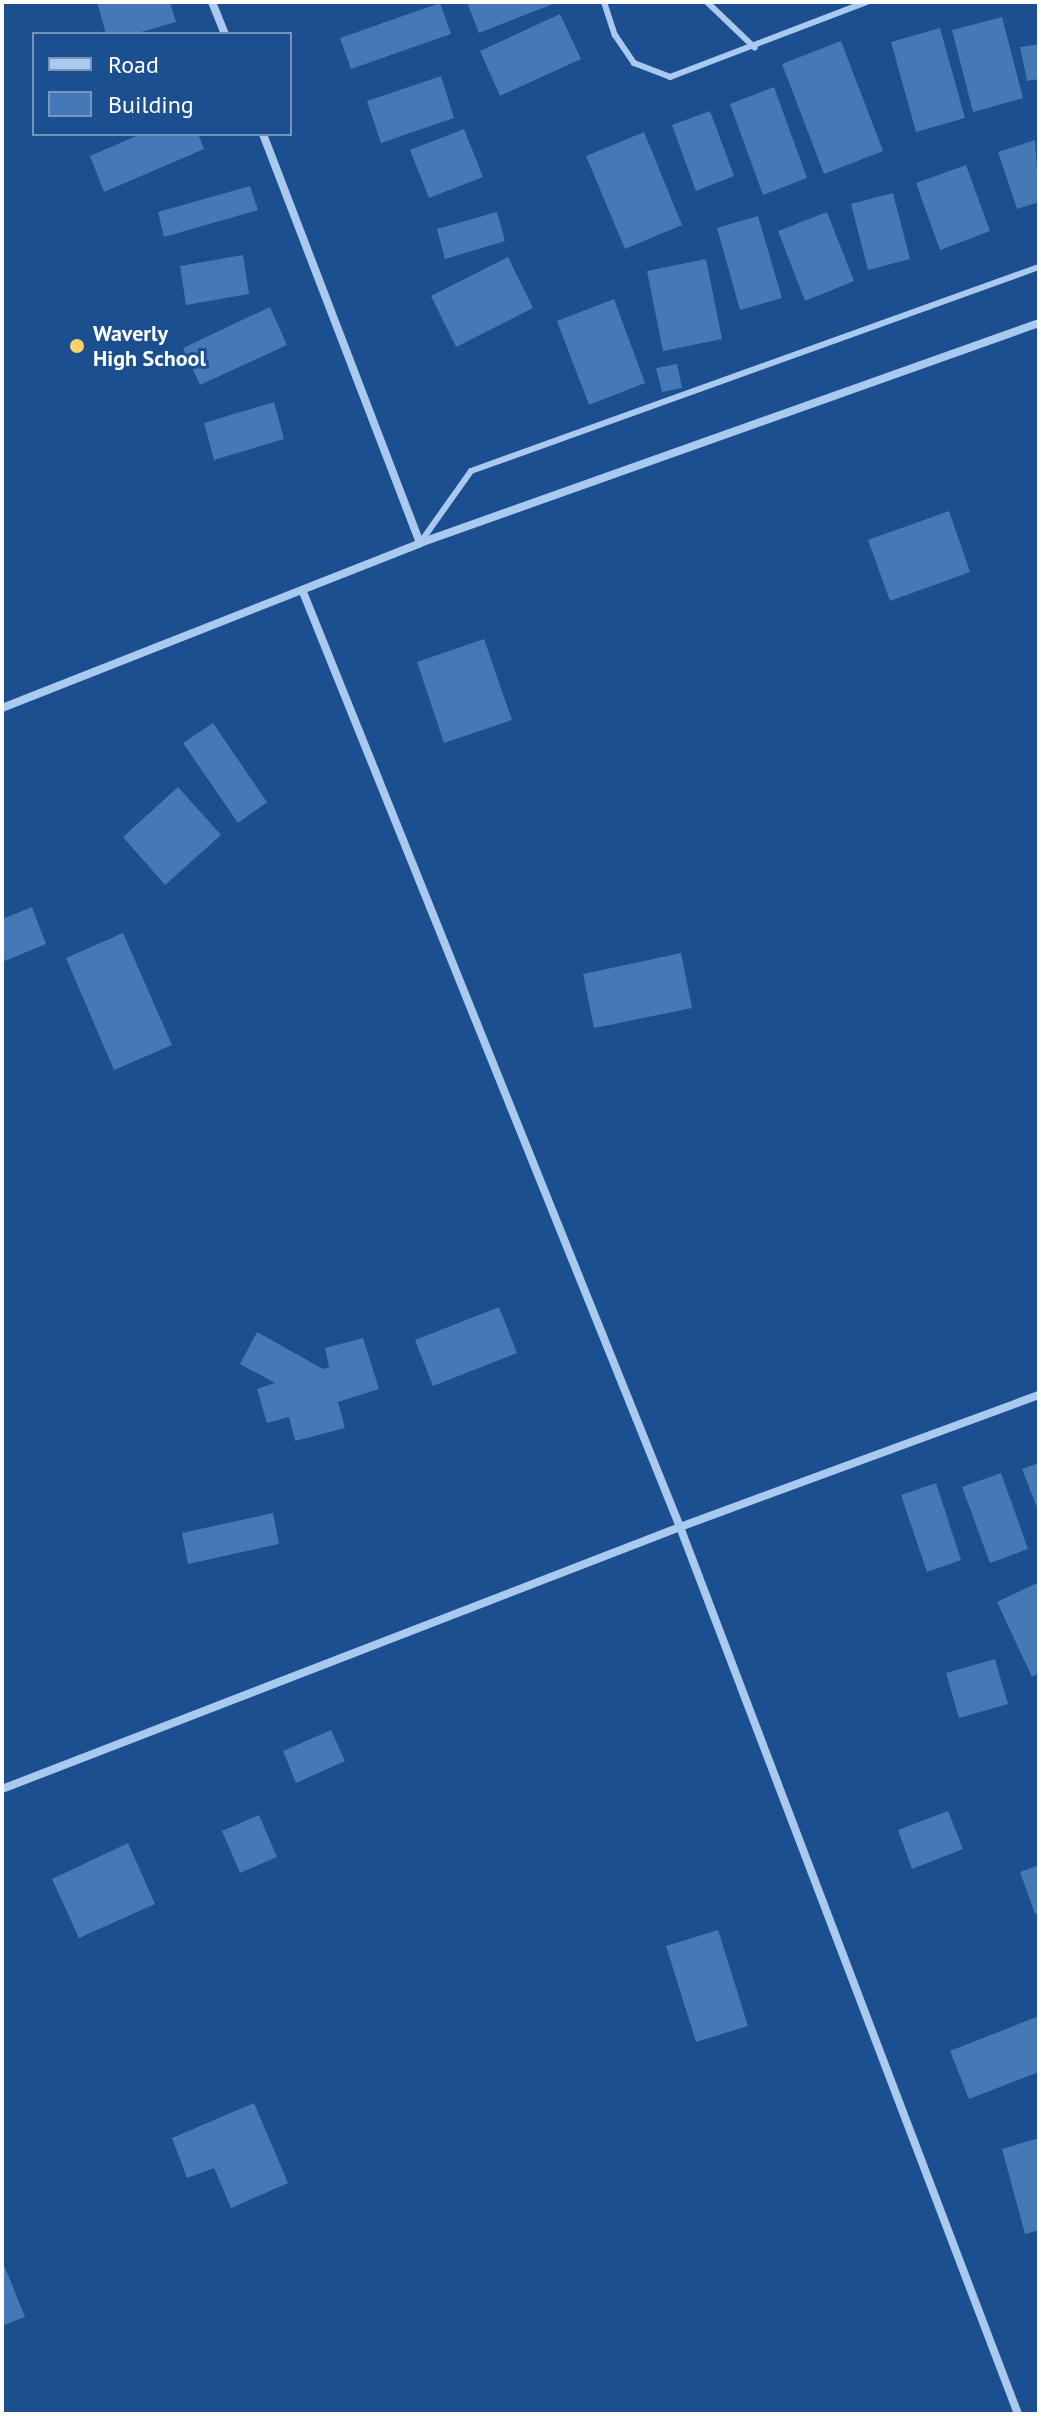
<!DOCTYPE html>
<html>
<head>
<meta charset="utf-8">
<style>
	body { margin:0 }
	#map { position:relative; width:1041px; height:2416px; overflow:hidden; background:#1b4f8f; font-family:"PT Sans",sans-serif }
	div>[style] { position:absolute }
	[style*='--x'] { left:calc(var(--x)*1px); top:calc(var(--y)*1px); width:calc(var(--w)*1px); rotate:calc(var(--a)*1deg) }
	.building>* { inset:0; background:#4478b7 }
	.service>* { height:6px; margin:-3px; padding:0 3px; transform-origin:3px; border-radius:3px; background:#a9c9ee }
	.minor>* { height:8px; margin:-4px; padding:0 4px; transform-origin:4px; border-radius:4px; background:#a9c9ee }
	.dots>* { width:22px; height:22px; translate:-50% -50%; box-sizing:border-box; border:4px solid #1b4f8f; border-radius:50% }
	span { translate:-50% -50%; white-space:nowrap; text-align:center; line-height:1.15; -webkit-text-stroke:6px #1b4f8f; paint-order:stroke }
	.poi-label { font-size:22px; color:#fff; font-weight:700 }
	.left { translate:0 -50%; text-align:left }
	.frame { position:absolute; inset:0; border:4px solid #fff; pointer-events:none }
	.legend { position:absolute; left:32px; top:32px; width:260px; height:104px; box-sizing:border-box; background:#1b4f8f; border:2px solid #7695bc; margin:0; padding:10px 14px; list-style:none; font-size:24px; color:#fff }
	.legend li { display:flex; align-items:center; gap:16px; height:40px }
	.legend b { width:40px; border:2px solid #7695bc }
</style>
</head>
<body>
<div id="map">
	<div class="building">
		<div style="clip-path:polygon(97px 2px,170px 2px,176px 22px,134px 34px,106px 34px)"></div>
		<div style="clip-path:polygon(467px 2px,558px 2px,479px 33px)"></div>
		<div style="clip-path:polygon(440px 3px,451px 34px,351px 69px,340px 38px)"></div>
		<div style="clip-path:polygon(560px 14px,581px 59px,500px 96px,480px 51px)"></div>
		<div style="clip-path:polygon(1002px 17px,1023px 98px,973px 112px,952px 30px)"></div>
		<div style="clip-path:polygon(940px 28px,965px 118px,916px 132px,891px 42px)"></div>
		<div style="clip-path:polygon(841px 41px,883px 151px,824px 174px,782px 64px)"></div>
		<div style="clip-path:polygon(1039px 44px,1039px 79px,1027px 81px,1020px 47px)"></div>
		<div style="clip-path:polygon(441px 76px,454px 118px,381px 143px,367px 101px)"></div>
		<div style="clip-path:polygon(774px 87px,807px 178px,763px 195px,730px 104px)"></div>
		<div style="clip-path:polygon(710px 111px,734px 176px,696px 191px,672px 125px)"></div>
		<div style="clip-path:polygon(464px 129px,483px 177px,429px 198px,410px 150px)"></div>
		<div style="clip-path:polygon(644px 132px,682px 225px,625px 249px,586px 156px)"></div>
		<div style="clip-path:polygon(141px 134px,198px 134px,204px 149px,104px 192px,90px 156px)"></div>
		<div style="clip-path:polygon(1035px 140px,1039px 202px,1017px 209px,998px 152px)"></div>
		<div style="clip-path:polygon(966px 165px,990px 231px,940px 250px,916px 183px)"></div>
		<div style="clip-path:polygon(250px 186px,258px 210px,164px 237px,158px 212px)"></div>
		<div style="clip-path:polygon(893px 193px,910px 259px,868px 270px,851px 204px)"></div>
		<div style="clip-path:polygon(497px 212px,505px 241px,445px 259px,437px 229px)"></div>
		<div style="clip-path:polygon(827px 212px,854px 281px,805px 301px,778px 231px)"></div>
		<div style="clip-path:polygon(758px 216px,782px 298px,740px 310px,717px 228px)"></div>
		<div style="clip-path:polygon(243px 255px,249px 294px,186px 305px,180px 266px)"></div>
		<div style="clip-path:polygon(508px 257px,533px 308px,456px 347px,431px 296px)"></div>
		<div style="clip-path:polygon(706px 259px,722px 339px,663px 351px,647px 271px)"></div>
		<div style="clip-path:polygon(614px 299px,645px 383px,589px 405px,557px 321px)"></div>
		<div style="clip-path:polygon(270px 307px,287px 345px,200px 385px,183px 348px)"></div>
		<div style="clip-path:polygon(677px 364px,682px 388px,662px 392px,656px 368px)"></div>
		<div style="clip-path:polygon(274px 402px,284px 439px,214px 460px,204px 423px)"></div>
		<div style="clip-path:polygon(949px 511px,970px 572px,890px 601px,868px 540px)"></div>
		<div style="clip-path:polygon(484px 639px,512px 720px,444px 743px,417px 662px)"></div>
		<div style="clip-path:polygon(213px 723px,267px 802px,238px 823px,183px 743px)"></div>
		<div style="clip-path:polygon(178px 787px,221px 835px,165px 885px,123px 837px)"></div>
		<div style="clip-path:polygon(32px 907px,46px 944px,2px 962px,2px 919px)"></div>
		<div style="clip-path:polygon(123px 933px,172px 1045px,114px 1070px,66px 958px)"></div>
		<div style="clip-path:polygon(681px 953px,692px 1008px,594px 1028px,583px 974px)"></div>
		<div style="clip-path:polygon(499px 1307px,517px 1353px,433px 1386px,415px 1340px)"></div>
		<div style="clip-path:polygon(257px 1332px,323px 1369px,329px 1367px,325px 1348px,363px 1338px,379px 1389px,338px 1402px,345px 1428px,295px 1441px,289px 1417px,267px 1423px,257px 1389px,275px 1383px,240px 1364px)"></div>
		<div style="clip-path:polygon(1039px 1463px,1039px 1513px,1022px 1469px)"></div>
		<div style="clip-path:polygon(1001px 1473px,1028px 1549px,990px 1563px,962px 1487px)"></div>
		<div style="clip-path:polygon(936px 1483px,961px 1560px,927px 1572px,901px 1495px)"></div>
		<div style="clip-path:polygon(273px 1513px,279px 1544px,188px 1564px,182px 1533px)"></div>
		<div style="clip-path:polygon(1039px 1582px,1039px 1673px,1032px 1677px,997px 1602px)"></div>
		<div style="clip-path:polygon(995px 1659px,1008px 1704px,959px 1718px,946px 1673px)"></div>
		<div style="clip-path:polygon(331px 1730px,345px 1761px,296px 1783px,283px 1751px)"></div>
		<div style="clip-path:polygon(948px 1811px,963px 1849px,912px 1869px,898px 1830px)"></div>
		<div style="clip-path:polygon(259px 1815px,277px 1857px,240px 1873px,222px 1831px)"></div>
		<div style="clip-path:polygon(128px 1843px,155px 1904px,79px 1938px,52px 1879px)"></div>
		<div style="clip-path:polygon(1039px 1865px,1039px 1912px,1035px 1914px,1020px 1872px)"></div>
		<div style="clip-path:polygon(718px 1930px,748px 2026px,696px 2042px,666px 1946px)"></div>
		<div style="clip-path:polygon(1039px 2016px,1039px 2072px,969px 2099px,950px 2051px)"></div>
		<div style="clip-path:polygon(254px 2103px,288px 2183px,231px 2208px,214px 2168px,187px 2178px,172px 2138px)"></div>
		<div style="clip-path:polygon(1039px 2138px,1039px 2230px,1025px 2234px,1002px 2149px)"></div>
		<div style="clip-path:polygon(2px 2260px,25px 2317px,2px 2326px)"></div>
	</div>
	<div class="service">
		<div style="--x:604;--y:2;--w:35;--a:72"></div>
		<div style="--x:615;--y:35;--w:34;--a:56"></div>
		<div style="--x:634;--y:63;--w:39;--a:21"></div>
		<div style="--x:670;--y:77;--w:210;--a:-20.9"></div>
		<div style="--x:707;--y:2;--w:66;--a:43.8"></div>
		<div style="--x:420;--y:543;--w:88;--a:-54.7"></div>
		<div style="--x:471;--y:471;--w:604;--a:-19.76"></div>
	</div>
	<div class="minor">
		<div style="--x:212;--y:2;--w:35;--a:68"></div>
		<div style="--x:263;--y:134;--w:438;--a:69"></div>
		<div style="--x:303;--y:592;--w:1008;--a:68.04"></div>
		<div style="--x:680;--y:1527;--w:949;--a:69.14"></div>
		<div style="--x:2;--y:708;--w:449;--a:-21.5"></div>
		<div style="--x:420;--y:543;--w:657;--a:-19.57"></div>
		<div style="--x:2;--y:1789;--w:727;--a:-21.13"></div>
		<div style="--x:680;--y:1527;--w:382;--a:-20.2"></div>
	</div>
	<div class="dots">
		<div style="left:77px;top:346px;background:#ffd166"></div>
	</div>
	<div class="poi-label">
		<span class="left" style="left:93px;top:346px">Waverly<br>High School</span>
	</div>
	<div class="frame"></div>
	<ul class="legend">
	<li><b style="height:10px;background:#a9c9ee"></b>Road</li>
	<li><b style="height:22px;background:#4478b7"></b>Building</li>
	</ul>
</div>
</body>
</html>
